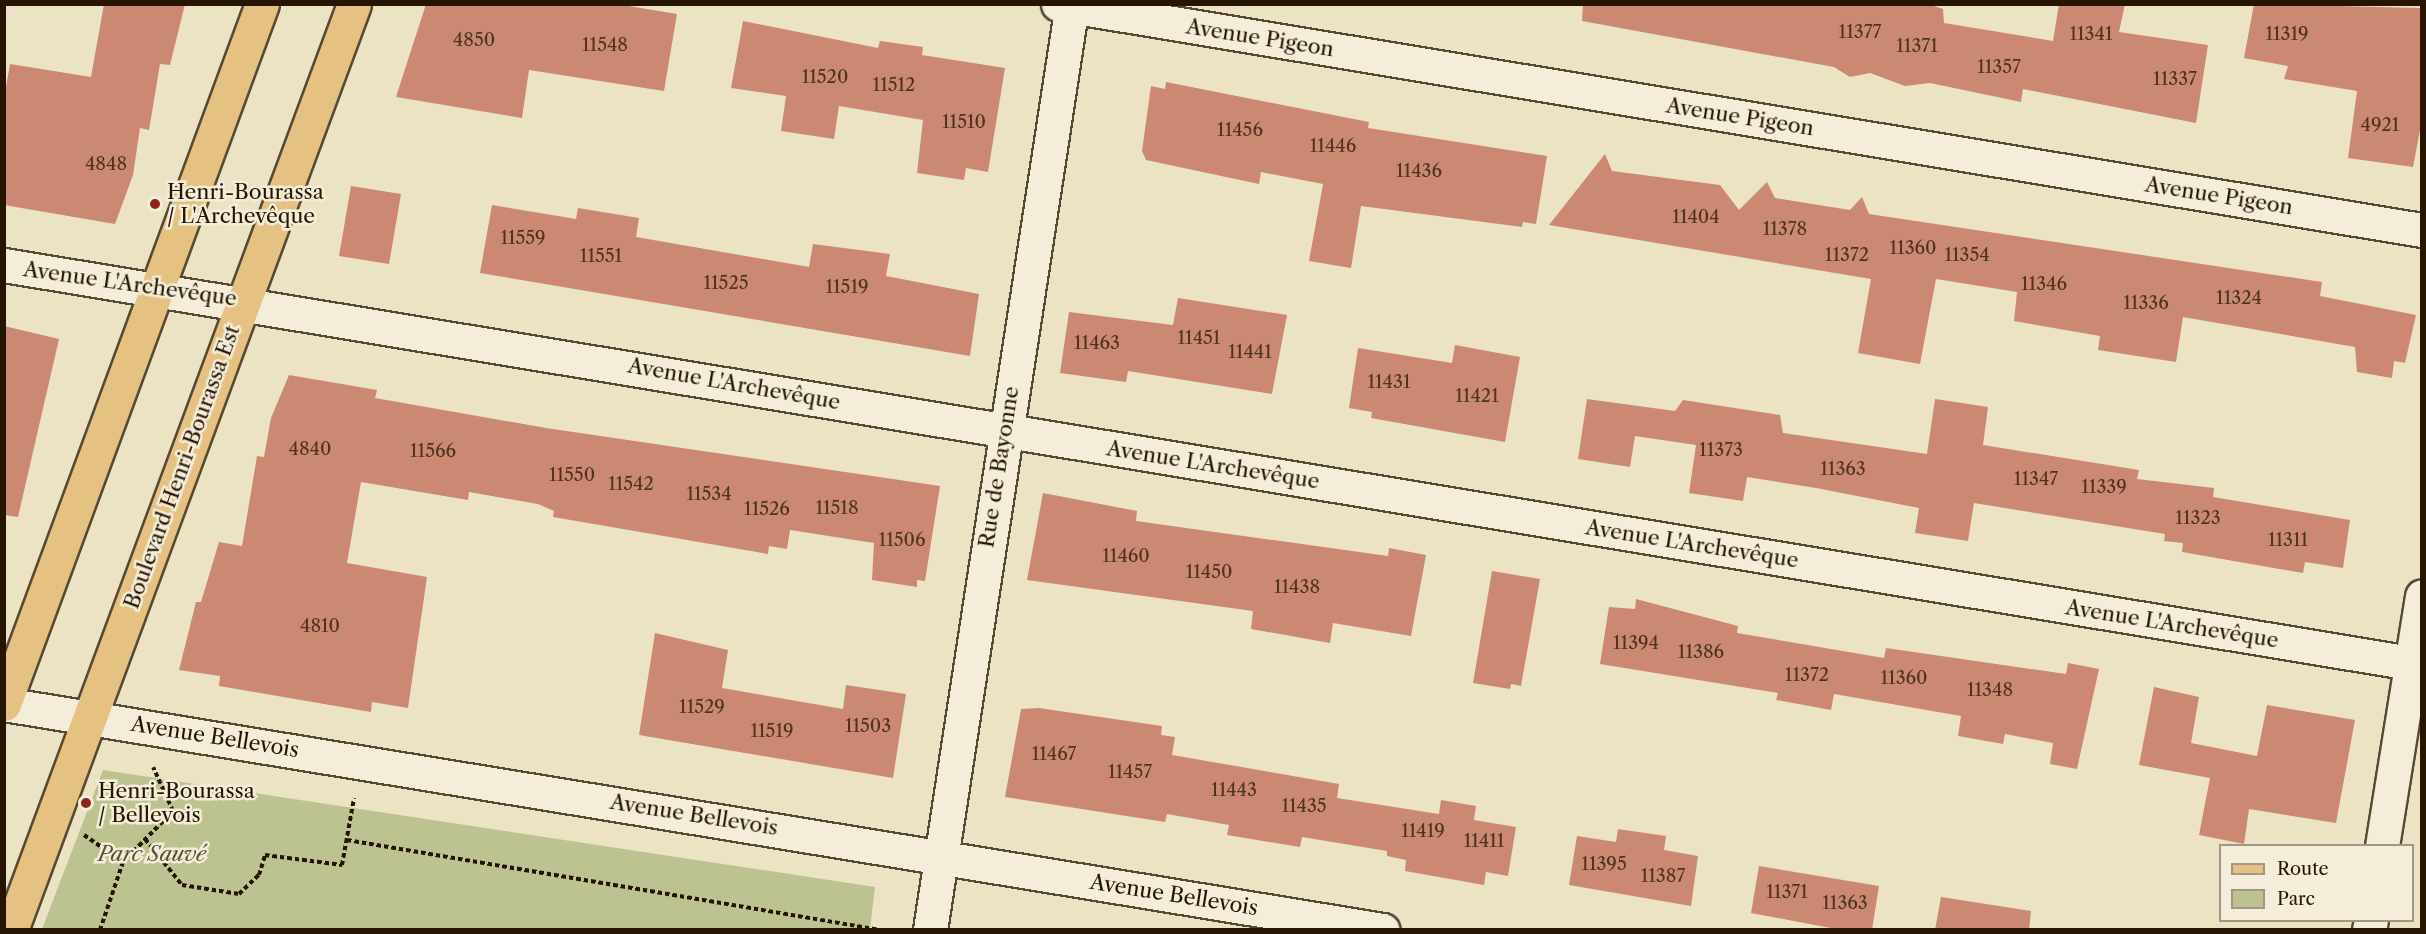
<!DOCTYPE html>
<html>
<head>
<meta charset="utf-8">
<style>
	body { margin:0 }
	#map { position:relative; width:2426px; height:934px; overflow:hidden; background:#ece3c5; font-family:"Libre Caslon Text",serif }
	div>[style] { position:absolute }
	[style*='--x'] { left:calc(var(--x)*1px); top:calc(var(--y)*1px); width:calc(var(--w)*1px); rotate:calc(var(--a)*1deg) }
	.green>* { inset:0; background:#bdc291 }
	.building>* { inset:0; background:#cb8974 }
	.path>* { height:4px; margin-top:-2px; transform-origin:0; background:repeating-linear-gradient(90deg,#261601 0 4.5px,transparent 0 7.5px) }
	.roads { filter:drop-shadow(2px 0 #584932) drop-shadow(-2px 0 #584932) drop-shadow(0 2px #584932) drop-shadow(0 -2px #584932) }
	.street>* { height:33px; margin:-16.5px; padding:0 16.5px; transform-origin:16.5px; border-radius:16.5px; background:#f3edd9 }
	.primary>* { height:33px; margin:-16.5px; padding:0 16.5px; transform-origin:16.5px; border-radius:16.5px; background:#e6c282 }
	.dots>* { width:16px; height:16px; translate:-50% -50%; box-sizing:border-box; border:3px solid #f3edd9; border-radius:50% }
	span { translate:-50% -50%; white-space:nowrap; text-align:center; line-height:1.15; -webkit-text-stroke:5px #f3edd9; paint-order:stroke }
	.number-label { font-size:18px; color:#4f331e }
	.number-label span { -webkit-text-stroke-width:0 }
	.street-label { font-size:21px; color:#261601 }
	.poi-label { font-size:21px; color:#261601 }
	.left { translate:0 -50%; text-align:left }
	.park-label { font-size:21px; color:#5b5233; font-style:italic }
	.frame { position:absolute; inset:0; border:6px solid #261601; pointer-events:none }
	.legend { position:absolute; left:2219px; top:844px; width:195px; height:78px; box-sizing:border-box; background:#f3edd9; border:2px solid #a19783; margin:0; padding:8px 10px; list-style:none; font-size:18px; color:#261601 }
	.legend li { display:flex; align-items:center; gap:12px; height:30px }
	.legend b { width:30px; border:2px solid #a19783 }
</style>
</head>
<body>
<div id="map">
	<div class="green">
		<div style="clip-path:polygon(103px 770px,875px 887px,870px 929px,42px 929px)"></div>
	</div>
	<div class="building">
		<div style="clip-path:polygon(104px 4px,185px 4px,170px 65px,160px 64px,149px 130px,140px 128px,133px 175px,115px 224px,4px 205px,4px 99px,10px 64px,91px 77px)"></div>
		<div style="clip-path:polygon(426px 4px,617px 4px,677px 14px,664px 91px,529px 70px,522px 118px,396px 97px)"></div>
		<div style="clip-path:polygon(1583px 4px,1928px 4px,1943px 9px,1944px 23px,2053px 41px,2059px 4px,2125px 4px,2119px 32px,2208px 45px,2196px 123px,2023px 89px,2021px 102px,1930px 83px,1905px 86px,1870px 73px,1850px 77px,1834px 67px,1582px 21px)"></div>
		<div style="clip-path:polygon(2254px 4px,2421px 8px,2421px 125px,2413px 167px,2348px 158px,2357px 91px,2284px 79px,2288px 66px,2244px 58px)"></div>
		<div style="clip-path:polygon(743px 21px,878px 48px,880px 41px,923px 47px,922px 55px,1005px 68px,988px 172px,966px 168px,964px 180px,917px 173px,923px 120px,839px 106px,834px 139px,781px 131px,786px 96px,731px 88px)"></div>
		<div style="clip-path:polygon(1166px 82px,1369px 122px,1368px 128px,1547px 156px,1536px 224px,1523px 222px,1522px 227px,1361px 206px,1351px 268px,1309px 261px,1323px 184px,1261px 172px,1259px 184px,1146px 160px,1142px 151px,1151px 86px,1165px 89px)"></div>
		<div style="clip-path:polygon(1605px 154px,1612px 171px,1720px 185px,1739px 210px,1767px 182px,1775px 198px,1850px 210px,1862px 197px,1869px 214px,2322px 282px,2320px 296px,2416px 315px,2405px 363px,2394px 361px,2392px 378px,2357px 372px,2355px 347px,2183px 317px,2176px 362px,2098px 350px,2100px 336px,2014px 321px,2017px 292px,1936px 279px,1920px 364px,1858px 353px,1871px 279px,1549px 225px)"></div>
		<div style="clip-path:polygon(351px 186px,401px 194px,389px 264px,339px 256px)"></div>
		<div style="clip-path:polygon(492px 205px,576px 219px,578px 208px,639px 218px,636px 237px,809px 267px,813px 244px,890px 254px,886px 276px,979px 294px,970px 356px,480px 273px)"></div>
		<div style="clip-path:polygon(1178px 298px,1287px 315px,1272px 394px,1128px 371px,1126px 382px,1060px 373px,1069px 312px,1173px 325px)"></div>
		<div style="clip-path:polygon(4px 326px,59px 339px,18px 517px,4px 515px)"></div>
		<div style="clip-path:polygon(1455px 345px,1520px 357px,1505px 442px,1371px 418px,1372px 412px,1349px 408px,1358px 348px,1452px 363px)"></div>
		<div style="clip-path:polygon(289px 375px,377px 390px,375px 398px,546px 428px,940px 486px,925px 581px,917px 580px,917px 587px,872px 580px,874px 543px,790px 530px,787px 549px,769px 546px,768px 554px,553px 517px,554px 511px,538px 504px,469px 492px,468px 500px,361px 482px,347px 563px,427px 577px,408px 708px,372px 702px,371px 712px,219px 686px,220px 676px,179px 670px,196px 602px,201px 602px,219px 542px,242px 546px,257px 456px,264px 457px,271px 418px)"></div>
		<div style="clip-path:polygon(1587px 399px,1675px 411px,1683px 400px,1780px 415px,1783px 433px,1927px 454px,1935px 399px,1988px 407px,1983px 445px,2139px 470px,2137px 479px,2214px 488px,2213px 497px,2350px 520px,2343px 568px,2305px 562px,2303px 573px,2182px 552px,2183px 543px,2164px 541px,2165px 534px,1974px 503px,1968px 541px,1915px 533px,1919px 508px,1816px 488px,1747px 477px,1743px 501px,1689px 493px,1696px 445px,1635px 436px,1630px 467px,1578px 459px)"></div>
		<div style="clip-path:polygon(1043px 493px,1137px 511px,1136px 521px,1388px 556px,1389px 548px,1426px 555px,1411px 636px,1333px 623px,1330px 643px,1251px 629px,1253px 611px,1027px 580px)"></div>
		<div style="clip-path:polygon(1492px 571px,1540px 579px,1521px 686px,1511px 684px,1510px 689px,1473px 683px)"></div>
		<div style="clip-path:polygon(1636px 599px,1738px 626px,1737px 633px,1884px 658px,1886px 648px,2066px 674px,2068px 663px,2099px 669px,2077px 769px,2050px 764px,2053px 743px,2005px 734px,2003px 744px,1958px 736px,1961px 716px,1834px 694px,1831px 710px,1776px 700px,1778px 693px,1600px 664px,1609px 607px,1635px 609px)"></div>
		<div style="clip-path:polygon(655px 633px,728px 650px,722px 688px,843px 709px,846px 685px,906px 694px,893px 778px,639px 735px)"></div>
		<div style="clip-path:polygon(2154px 687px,2199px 697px,2191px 743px,2257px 756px,2267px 705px,2355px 720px,2336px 823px,2249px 809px,2244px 844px,2199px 835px,2210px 778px,2139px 765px)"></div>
		<div style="clip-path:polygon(1039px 708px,1162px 726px,1161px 735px,1175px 737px,1172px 755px,1339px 784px,1337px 798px,1439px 814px,1441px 800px,1476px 806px,1474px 820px,1516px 827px,1508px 876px,1486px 872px,1484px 885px,1405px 871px,1406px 860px,1387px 856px,1387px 851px,1302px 837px,1300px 847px,1227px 835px,1229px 825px,1167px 814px,1165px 822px,1005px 797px,1021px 709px)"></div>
		<div style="clip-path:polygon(1618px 829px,1666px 836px,1664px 850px,1698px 856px,1691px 906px,1569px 885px,1577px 836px,1616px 842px)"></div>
		<div style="clip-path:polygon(1759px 866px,1879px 886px,1872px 930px,1841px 930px,1751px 913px)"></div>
		<div style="clip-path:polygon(1941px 897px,2031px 911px,2029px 930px,1935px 930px)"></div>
	</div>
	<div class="path">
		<div style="--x:84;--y:835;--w:47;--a:34.7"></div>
		<div style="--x:123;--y:862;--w:72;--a:108.7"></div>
		<div style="--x:145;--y:839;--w:59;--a:51.2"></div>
		<div style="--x:182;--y:885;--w:58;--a:9"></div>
		<div style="--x:239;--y:894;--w:28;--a:-44"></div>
		<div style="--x:259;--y:875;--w:21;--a:-73"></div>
		<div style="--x:265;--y:855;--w:78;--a:7.4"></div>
		<div style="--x:342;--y:865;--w:68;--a:-79.8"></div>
		<div style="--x:347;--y:840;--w:542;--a:9.57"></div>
		<div style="--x:123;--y:862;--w:71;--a:-45.6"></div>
		<div style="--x:173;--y:811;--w:48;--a:-114.4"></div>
	</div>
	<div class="roads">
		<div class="street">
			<div style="--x:1058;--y:4;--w:1383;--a:9.41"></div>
			<div style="--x:4;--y:265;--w:2451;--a:9.39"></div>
			<div style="--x:4;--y:704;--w:1397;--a:9.31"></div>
			<div style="--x:2382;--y:846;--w:253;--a:-80.9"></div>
			<div style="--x:930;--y:930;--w:937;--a:-81.28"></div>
			<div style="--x:2369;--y:930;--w:10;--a:-79"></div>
		</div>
		<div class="primary">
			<div style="--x:4;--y:704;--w:746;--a:-69.77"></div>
			<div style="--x:11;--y:930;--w:987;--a:-69.67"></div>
		</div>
	</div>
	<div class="dots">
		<div style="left:155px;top:204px;background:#8f2418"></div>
		<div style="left:86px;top:803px;background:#8f2418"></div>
	</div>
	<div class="number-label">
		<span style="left:1860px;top:32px">11377</span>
		<span style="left:2091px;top:34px">11341</span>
		<span style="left:2287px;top:34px">11319</span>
		<span style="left:474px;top:40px">4850</span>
		<span style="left:605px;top:45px">11548</span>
		<span style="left:1917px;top:46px">11371</span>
		<span style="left:1999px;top:67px">11357</span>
		<span style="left:825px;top:77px">11520</span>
		<span style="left:2175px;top:79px">11337</span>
		<span style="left:894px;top:85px">11512</span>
		<span style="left:964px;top:122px">11510</span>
		<span style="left:2380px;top:125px">4921</span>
		<span style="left:1240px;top:130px">11456</span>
		<span style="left:1333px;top:146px">11446</span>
		<span style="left:106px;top:164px">4848</span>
		<span style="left:1419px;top:171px">11436</span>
		<span style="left:1696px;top:217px">11404</span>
		<span style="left:1785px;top:229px">11378</span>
		<span style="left:523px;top:238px">11559</span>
		<span style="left:1913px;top:248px">11360</span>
		<span style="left:1847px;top:255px">11372</span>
		<span style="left:1967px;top:255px">11354</span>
		<span style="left:601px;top:256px">11551</span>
		<span style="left:726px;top:283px">11525</span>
		<span style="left:2044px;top:284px">11346</span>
		<span style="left:847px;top:287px">11519</span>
		<span style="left:2239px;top:298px">11324</span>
		<span style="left:2146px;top:303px">11336</span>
		<span style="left:1199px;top:338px">11451</span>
		<span style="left:1097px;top:343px">11463</span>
		<span style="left:1250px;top:352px">11441</span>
		<span style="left:1389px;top:382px">11431</span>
		<span style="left:1477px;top:396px">11421</span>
		<span style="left:310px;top:449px">4840</span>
		<span style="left:1721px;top:450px">11373</span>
		<span style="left:433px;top:451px">11566</span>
		<span style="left:1843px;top:469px">11363</span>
		<span style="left:572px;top:475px">11550</span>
		<span style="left:2036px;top:479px">11347</span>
		<span style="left:631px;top:484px">11542</span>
		<span style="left:2104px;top:487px">11339</span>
		<span style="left:709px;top:494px">11534</span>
		<span style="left:837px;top:508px">11518</span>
		<span style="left:767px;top:509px">11526</span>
		<span style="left:2198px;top:518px">11323</span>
		<span style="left:902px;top:540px">11506</span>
		<span style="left:2288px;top:540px">11311</span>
		<span style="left:1126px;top:556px">11460</span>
		<span style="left:1209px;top:572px">11450</span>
		<span style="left:1297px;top:587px">11438</span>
		<span style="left:320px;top:626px">4810</span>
		<span style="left:1636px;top:643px">11394</span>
		<span style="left:1701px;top:652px">11386</span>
		<span style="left:1807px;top:675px">11372</span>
		<span style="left:1904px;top:678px">11360</span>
		<span style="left:1990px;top:690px">11348</span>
		<span style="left:702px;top:707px">11529</span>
		<span style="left:868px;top:726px">11503</span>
		<span style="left:772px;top:731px">11519</span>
		<span style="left:1054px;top:754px">11467</span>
		<span style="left:1130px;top:772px">11457</span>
		<span style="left:1234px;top:790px">11443</span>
		<span style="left:1304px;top:806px">11435</span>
		<span style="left:1423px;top:831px">11419</span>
		<span style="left:1484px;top:841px">11411</span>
		<span style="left:1604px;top:864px">11395</span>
		<span style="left:1663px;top:876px">11387</span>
		<span style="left:1787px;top:892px">11371</span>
		<span style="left:1845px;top:903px">11363</span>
	</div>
	<div class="street-label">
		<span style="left:1260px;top:38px;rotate:9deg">Avenue Pigeon</span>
		<span style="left:1740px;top:117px;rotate:9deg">Avenue Pigeon</span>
		<span style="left:2219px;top:196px;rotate:9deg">Avenue Pigeon</span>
		<span style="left:130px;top:284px;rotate:8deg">Avenue L'Archevêque</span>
		<span style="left:734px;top:384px;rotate:10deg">Avenue L'Archevêque</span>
		<span style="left:1213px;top:465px;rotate:9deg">Avenue L'Archevêque</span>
		<span style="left:182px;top:467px;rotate:-70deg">Boulevard Henri-Bourassa Est</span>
		<span style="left:999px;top:467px;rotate:-81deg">Rue de Bayonne</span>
		<span style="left:1692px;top:544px;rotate:9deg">Avenue L'Archevêque</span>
		<span style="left:2172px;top:624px;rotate:9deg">Avenue L'Archevêque</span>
		<span style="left:215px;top:737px;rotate:9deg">Avenue Bellevois</span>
		<span style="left:694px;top:815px;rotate:9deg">Avenue Bellevois</span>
		<span style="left:1174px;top:895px;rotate:9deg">Avenue Bellevois</span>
	</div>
	<div class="poi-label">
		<span class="left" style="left:167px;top:204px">Henri-Bourassa<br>/ L'Archevêque</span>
		<span class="left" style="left:98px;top:803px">Henri-Bourassa<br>/ Bellevois</span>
	</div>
	<div class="park-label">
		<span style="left:152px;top:854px">Parc Sauvé</span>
	</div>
	<div class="frame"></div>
	<ul class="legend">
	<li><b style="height:8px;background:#e6c282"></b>Route</li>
	<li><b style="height:16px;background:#bdc291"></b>Parc</li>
	</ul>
</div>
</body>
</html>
